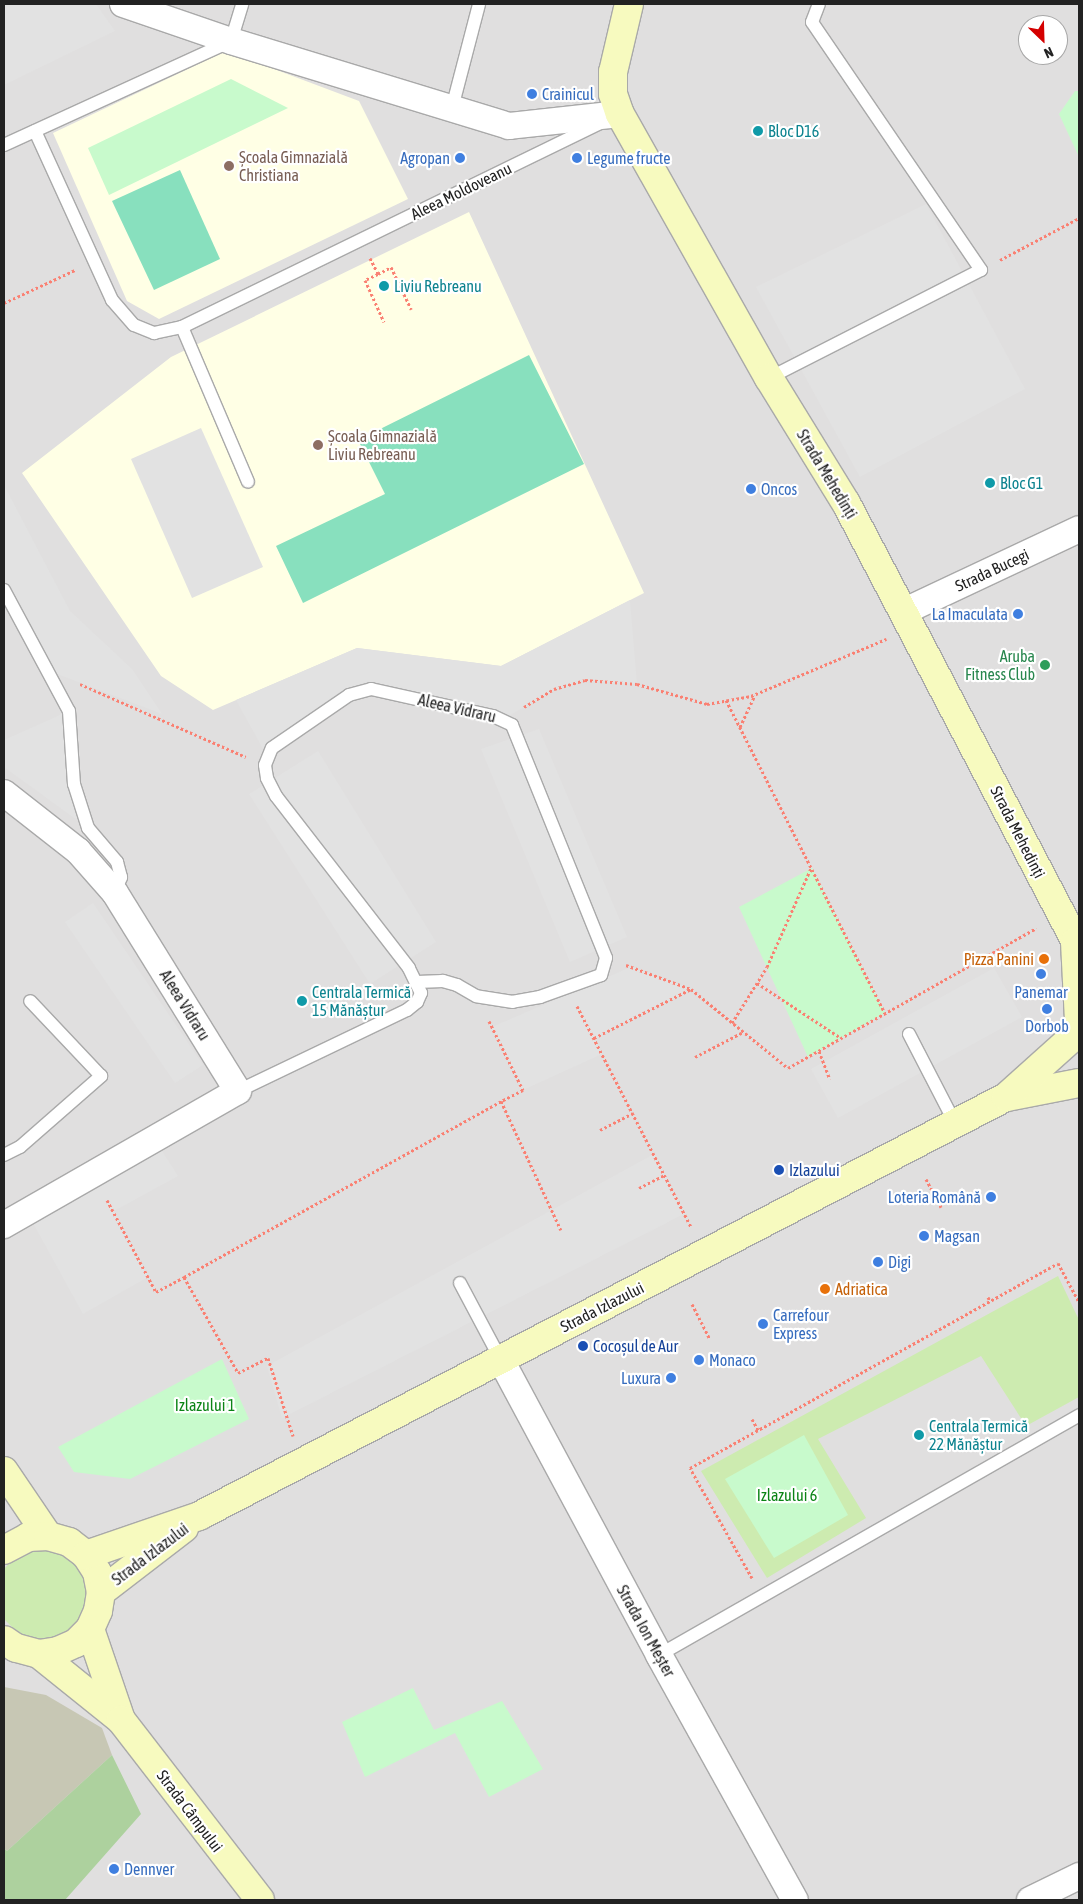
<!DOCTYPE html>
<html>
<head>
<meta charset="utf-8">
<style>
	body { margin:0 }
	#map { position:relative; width:1083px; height:1904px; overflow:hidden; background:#f2efe9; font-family:"Asap Condensed",sans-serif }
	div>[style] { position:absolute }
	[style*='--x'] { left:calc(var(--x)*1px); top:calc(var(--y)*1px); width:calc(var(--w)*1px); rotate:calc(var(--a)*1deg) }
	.residential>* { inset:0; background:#e0dfdf }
	.education>* { inset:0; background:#ffffe5 }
	.construction>* { inset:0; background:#c7c7b4 }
	.grass>* { inset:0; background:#cdebb0 }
	.forest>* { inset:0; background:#add19e }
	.park>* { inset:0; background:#c8facc }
	.pitch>* { inset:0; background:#88e0be }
	.parking>* { inset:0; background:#e2e2e2 }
	.path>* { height:3px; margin-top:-1.5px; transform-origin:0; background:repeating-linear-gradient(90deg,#fa8072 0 2.5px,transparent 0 5px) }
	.roads { filter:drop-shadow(1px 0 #a9a9a9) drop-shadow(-1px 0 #a9a9a9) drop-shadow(0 1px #a9a9a9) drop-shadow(0 -1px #a9a9a9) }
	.lane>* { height:12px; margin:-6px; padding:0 6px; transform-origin:6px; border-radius:6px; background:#fff }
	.street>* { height:26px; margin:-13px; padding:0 13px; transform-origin:13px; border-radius:13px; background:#fff }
	.secondary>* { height:28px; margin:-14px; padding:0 14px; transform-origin:14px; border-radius:14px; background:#f7fabf }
	.dots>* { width:14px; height:14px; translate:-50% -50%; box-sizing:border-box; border:2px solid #fff; border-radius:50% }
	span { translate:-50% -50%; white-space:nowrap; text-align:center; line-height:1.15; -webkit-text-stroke:4.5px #fff; paint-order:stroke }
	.shop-label { font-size:16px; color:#366cbe }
	.left { translate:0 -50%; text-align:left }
	.right { translate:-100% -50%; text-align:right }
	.culture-label { font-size:16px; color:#0d838f }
	.education-label { font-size:16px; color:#785e54 }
	.street-label { font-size:16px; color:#222 }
	.leisure-label { font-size:16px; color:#27864d }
	.food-label { font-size:16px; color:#c56008 }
	.transit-label { font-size:16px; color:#164399 }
	.park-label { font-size:16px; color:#0c8416 }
	.frame { position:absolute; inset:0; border:5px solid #222; pointer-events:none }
	.north { position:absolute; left:1018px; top:15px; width:50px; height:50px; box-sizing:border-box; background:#fff; border:1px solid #a7a7a7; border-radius:50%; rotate:156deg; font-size:14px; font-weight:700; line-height:20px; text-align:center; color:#222 }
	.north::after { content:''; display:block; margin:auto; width:18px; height:22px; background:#d40000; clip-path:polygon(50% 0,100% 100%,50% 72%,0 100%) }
</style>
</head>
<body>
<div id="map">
	<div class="residential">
		<div style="clip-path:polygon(evenodd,4px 4px,1079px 4px,1079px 1900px,4px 1900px,4px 4px,1028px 25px,1058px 25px,1058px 55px,1028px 55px,1028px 25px)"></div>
	</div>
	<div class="education">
		<div style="clip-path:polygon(226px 51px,359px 101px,408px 199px,159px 319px,127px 301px,53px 133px)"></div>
		<div style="clip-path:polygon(469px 212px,644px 593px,501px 666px,357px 648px,213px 710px,161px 676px,22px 473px,171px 357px)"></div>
	</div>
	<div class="construction">
		<div style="clip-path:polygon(4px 1687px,46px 1695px,102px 1728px,112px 1755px,7px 1851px,4px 1848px)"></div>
	</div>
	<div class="grass">
		<div style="clip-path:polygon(1058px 1276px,1079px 1320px,1079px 1397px,1026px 1426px,981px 1356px,818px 1439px,866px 1518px,767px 1578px,701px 1471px)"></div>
		<div style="clip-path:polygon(46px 1548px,73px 1560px,88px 1585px,88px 1601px,75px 1627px,49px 1641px,33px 1640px,19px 1634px,4px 1619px,4px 1569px,16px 1556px,30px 1550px)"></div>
	</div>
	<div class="forest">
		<div style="clip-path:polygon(112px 1755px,141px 1814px,65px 1900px,4px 1900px,4px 1848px,7px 1851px)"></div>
	</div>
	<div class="park">
		<div style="clip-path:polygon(231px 79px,288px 108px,109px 195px,88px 148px)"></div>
		<div style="clip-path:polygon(1075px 91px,1079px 91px,1079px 157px,1059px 114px)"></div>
		<div style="clip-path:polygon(812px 868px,885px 1013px,808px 1057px,739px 907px)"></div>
		<div style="clip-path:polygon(222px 1359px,249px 1419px,130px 1479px,74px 1472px,58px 1447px)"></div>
		<div style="clip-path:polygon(804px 1435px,848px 1515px,774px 1558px,725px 1479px)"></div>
		<div style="clip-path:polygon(413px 1688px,434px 1730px,502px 1701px,543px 1769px,489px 1797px,455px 1733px,365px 1777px,342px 1722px)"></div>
	</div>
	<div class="pitch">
		<div style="clip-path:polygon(180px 170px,220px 259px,154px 290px,112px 201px)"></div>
		<div style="clip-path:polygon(529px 355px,584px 464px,303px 603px,276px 546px,385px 494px,358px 440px)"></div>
	</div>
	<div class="parking">
		<div style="clip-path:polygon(4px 4px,96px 4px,115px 31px,4px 85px)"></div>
		<div style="clip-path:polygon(926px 204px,1025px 389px,860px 477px,756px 287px)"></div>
		<div style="clip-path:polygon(201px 428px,263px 567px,192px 598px,131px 459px)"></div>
		<div style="clip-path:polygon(4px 485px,70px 611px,132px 669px,162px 714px,47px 670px,4px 590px)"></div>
		<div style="clip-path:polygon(630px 600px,637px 684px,585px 680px,554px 689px,504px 719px,371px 689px,348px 695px,267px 756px,236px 700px,357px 648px,501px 666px)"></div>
		<div style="clip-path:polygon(69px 711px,74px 784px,88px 828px,4px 767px,4px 740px)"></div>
		<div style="clip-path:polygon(539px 729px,627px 937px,570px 962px,481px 749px)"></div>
		<div style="clip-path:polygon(318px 751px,436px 942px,370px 984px,249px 794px)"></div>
		<div style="clip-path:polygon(93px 903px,203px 1065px,175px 1083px,65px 922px)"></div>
		<div style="clip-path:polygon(631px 967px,691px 989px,594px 1038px,602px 1054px,523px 1090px,492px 1027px)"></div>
		<div style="clip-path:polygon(994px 968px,1022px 1017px,838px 1118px,811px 1069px)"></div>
		<div style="clip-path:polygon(155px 1140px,178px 1176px,114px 1211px,148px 1277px,83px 1314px,27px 1212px)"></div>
		<div style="clip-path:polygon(654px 1154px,684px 1214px,282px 1418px,267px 1366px)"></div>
	</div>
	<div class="path">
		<div style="--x:370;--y:258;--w:18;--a:63"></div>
		<div style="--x:378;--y:274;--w:15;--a:-28"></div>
		<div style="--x:391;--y:267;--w:47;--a:64.5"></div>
		<div style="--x:1000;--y:260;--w:89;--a:-28"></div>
		<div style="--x:378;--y:274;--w:14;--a:155"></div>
		<div style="--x:365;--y:280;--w:46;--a:65.7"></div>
		<div style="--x:4;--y:303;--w:78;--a:-24.9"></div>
		<div style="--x:80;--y:684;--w:181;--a:23.7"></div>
		<div style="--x:726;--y:700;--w:351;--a:63.1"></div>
		<div style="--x:524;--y:707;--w:35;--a:-31"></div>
		<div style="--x:554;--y:689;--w:32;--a:-16"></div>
		<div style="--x:585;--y:680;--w:52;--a:4.4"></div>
		<div style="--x:637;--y:684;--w:73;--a:15.9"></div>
		<div style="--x:707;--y:704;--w:45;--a:-10.3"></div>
		<div style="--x:751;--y:696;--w:147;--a:-22.9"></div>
		<div style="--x:740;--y:727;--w:35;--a:-65"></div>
		<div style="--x:626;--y:965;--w:69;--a:20.3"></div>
		<div style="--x:691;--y:989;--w:125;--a:39.2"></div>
		<div style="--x:788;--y:1068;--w:285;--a:-29.4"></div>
		<div style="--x:757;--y:983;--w:100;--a:33.2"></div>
		<div style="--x:577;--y:1006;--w:249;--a:62.7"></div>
		<div style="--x:489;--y:1021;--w:77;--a:63.8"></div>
		<div style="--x:523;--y:1090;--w:25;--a:153"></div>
		<div style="--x:501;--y:1101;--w:142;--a:65.1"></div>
		<div style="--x:732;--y:1023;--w:66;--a:-58"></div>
		<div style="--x:767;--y:967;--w:108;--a:-66"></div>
		<div style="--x:594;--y:1038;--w:109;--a:-26.8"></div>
		<div style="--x:819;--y:1051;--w:30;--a:69"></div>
		<div style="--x:695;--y:1057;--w:54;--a:-27.5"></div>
		<div style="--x:600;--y:1130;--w:37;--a:-27"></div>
		<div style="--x:926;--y:1179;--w:32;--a:62"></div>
		<div style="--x:639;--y:1188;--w:28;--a:-27"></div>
		<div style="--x:107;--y:1200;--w:104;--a:62"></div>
		<div style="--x:156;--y:1292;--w:32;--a:-28"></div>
		<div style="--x:184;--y:1277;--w:110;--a:60.6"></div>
		<div style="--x:238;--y:1373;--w:34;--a:-27"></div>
		<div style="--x:268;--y:1358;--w:82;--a:72.2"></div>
		<div style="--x:184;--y:1277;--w:363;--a:-29"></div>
		<div style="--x:988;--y:1297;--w:4;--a:63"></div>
		<div style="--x:692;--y:1304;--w:38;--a:63"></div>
		<div style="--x:752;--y:1419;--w:13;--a:61"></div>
		<div style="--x:752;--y:1578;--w:126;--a:-119.4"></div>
		<div style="--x:690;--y:1468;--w:421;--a:-29.1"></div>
		<div style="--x:1058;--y:1263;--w:44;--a:61.7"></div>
	</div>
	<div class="roads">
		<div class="lane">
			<div style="--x:452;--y:108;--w:107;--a:-75.4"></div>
			<div style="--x:35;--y:131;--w:186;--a:65.5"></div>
			<div style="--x:112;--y:300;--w:33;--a:49"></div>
			<div style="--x:134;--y:325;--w:22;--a:22"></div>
			<div style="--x:154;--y:333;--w:29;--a:-12"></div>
			<div style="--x:182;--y:327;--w:464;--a:-26"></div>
			<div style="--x:4;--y:145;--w:250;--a:-24.6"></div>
			<div style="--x:231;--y:41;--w:39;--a:-73"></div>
			<div style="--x:182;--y:327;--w:168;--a:66.9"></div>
			<div style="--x:769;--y:378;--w:238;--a:-27"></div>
			<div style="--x:981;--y:270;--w:300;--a:-124.3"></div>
			<div style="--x:812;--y:22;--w:19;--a:-69"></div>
			<div style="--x:4;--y:590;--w:137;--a:61.8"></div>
			<div style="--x:69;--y:711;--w:73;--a:86.1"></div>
			<div style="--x:74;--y:784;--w:46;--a:72.3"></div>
			<div style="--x:88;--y:828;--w:45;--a:49.5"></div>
			<div style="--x:117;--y:862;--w:16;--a:75"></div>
			<div style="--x:121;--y:877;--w:17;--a:111"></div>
			<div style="--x:909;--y:1034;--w:100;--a:62.7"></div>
			<div style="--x:238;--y:1091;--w:187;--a:-25.6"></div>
			<div style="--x:407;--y:1010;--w:13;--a:-39"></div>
			<div style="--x:417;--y:1002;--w:10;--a:-66"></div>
			<div style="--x:421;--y:993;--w:28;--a:-116"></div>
			<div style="--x:409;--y:968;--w:217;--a:-127.7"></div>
			<div style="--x:276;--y:796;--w:20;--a:-117"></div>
			<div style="--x:267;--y:778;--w:13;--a:-99"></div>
			<div style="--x:265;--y:765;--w:18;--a:-68"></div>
			<div style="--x:272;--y:748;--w:93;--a:-34.5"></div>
			<div style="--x:349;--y:695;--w:23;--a:-15"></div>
			<div style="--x:371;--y:689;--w:125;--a:12.5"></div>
			<div style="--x:493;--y:716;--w:21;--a:25"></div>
			<div style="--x:512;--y:725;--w:251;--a:68"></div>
			<div style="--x:606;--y:958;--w:18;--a:106"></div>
			<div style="--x:601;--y:975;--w:65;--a:160.2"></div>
			<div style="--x:540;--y:997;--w:27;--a:170"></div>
			<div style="--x:513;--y:1002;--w:37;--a:-171"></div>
			<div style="--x:476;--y:996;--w:22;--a:-150"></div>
			<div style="--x:457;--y:985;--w:15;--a:-164"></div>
			<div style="--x:443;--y:981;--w:26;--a:178"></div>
			<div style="--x:4;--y:1155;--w:18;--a:-27"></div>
			<div style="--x:20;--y:1147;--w:108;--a:-41.2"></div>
			<div style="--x:101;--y:1076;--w:103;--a:-133.4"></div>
			<div style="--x:460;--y:1283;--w:87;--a:62"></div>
			<div style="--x:659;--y:1655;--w:484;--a:-29.7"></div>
		</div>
		<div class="street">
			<div style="--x:123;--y:4;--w:114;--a:18.9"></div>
			<div style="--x:231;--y:41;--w:291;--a:17"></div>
			<div style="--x:509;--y:126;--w:112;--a:-6.2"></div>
			<div style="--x:905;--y:611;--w:192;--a:-25.2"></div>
			<div style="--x:4;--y:793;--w:94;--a:38.1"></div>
			<div style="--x:78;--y:851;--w:56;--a:48.6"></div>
			<div style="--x:115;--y:893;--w:233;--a:58.2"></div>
			<div style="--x:238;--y:1091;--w:270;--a:150.2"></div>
			<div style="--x:501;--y:1360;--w:335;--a:61.8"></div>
			<div style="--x:659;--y:1655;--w:280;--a:61"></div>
			<div style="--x:1030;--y:1900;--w:55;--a:-26.1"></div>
		</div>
		<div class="secondary">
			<div style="--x:629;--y:4;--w:70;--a:103.2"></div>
			<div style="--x:613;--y:72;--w:22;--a:90"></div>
			<div style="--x:613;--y:94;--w:21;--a:71"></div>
			<div style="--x:620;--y:114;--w:303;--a:60.6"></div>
			<div style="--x:769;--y:378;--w:147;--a:58.4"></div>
			<div style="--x:846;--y:503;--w:502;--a:62.36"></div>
			<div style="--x:1075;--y:942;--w:80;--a:87.1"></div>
			<div style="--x:1007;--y:1097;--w:73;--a:-11"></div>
			<div style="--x:4;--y:1471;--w:78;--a:55.9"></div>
			<div style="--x:4;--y:1550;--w:27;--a:-28"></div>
			<div style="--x:28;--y:1537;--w:20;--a:-3"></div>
			<div style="--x:48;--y:1536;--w:22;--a:16"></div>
			<div style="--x:69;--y:1542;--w:21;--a:37"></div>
			<div style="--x:86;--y:1555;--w:20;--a:57"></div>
			<div style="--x:97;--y:1572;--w:20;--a:79"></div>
			<div style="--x:101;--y:1592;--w:19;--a:99"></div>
			<div style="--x:98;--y:1611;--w:20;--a:114"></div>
			<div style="--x:90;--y:1629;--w:20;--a:135"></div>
			<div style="--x:76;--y:1643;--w:20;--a:156"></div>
			<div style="--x:58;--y:1651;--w:19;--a:171"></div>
			<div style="--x:39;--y:1654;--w:24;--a:-165"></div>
			<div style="--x:16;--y:1648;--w:14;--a:-146"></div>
			<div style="--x:86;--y:1555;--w:120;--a:-19"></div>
			<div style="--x:199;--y:1516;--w:909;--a:-27.44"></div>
			<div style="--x:1006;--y:1097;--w:91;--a:-41.9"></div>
			<div style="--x:101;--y:1592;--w:105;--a:-37.6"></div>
			<div style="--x:90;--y:1629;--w:96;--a:71.2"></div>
			<div style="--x:39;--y:1654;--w:105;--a:38.8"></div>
			<div style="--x:121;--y:1720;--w:227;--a:52.3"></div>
		</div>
	</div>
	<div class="dots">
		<div style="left:532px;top:94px;background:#3f7fe0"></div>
		<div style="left:758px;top:131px;background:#0f9aa8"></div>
		<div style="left:460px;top:158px;background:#3f7fe0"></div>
		<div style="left:577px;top:158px;background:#3f7fe0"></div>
		<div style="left:229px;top:166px;background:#8d6e63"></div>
		<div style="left:384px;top:286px;background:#0f9aa8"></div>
		<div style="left:318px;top:445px;background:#8d6e63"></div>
		<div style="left:990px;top:483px;background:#0f9aa8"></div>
		<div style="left:751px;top:489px;background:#3f7fe0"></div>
		<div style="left:1018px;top:614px;background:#3f7fe0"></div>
		<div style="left:1045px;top:665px;background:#2e9e5b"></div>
		<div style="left:1044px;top:959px;background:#e8710a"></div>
		<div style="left:1041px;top:974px;background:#3f7fe0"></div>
		<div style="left:302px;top:1001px;background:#0f9aa8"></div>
		<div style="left:1047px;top:1009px;background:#3f7fe0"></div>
		<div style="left:779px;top:1170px;background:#1a4fb4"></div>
		<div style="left:991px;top:1197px;background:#3f7fe0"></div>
		<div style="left:924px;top:1236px;background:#3f7fe0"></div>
		<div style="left:878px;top:1262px;background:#3f7fe0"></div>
		<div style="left:825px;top:1289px;background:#e8710a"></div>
		<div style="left:763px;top:1324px;background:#3f7fe0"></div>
		<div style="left:583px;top:1346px;background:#1a4fb4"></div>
		<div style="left:699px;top:1360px;background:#3f7fe0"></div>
		<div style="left:671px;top:1378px;background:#3f7fe0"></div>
		<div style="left:919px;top:1435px;background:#0f9aa8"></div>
		<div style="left:114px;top:1869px;background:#3f7fe0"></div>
	</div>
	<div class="shop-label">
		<span class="left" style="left:542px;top:94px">Crainicul</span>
		<span class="right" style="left:450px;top:158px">Agropan</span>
		<span class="left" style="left:587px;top:158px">Legume fructe</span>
		<span class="left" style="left:761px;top:489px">Oncos</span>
		<span class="right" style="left:1008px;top:614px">La Imaculata</span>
		<span style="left:1041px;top:992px">Panemar</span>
		<span style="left:1047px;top:1026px">Dorbob</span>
		<span class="right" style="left:981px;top:1197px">Loteria Română</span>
		<span class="left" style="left:934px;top:1236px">Magsan</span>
		<span class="left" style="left:888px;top:1262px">Digi</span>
		<span class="left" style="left:773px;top:1324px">Carrefour<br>Express</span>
		<span class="left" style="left:709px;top:1360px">Monaco</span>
		<span class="right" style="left:661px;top:1378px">Luxura</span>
		<span class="left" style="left:124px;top:1869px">Dennver</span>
	</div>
	<div class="culture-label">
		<span class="left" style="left:768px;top:131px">Bloc D16</span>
		<span class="left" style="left:394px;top:286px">Liviu Rebreanu</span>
		<span class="left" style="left:1000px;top:483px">Bloc G1</span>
		<span class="left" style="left:312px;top:1001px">Centrala Termică<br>15 Mănăștur</span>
		<span class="left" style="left:929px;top:1435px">Centrala Termică<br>22 Mănăștur</span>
	</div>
	<div class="education-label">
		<span class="left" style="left:239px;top:166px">Școala Gimnazială<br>Christiana</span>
		<span class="left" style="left:328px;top:445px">Școala Gimnazială<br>Liviu Rebreanu</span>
	</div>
	<div class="street-label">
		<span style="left:461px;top:191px;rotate:-26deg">Aleea Moldoveanu</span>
		<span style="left:827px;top:474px;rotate:59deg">Strada Mehedinți</span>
		<span style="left:992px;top:570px;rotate:-25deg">Strada Bucegi</span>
		<span style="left:457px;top:708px;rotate:13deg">Aleea Vidraru</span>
		<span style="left:1018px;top:832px;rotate:63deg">Strada Mehedinți</span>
		<span style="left:185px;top:1005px;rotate:58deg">Aleea Vidraru</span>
		<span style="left:602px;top:1307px;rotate:-27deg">Strada Izlazului</span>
		<span style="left:150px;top:1554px;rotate:-37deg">Strada Izlazului</span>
		<span style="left:646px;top:1631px;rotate:61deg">Strada Ion Meșter</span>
		<span style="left:190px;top:1811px;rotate:53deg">Strada Câmpului</span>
	</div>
	<div class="leisure-label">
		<span class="right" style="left:1035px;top:665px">Aruba<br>Fitness Club</span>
	</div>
	<div class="food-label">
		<span class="right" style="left:1034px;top:959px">Pizza Panini</span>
		<span class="left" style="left:835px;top:1289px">Adriatica</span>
	</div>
	<div class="transit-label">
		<span class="left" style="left:789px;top:1170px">Izlazului</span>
		<span class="left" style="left:593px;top:1346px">Cocoșul de Aur</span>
	</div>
	<div class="park-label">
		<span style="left:205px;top:1405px">Izlazului 1</span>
		<span style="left:787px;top:1495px">Izlazului 6</span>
	</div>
	<div class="frame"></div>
	<div class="north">N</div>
</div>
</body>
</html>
